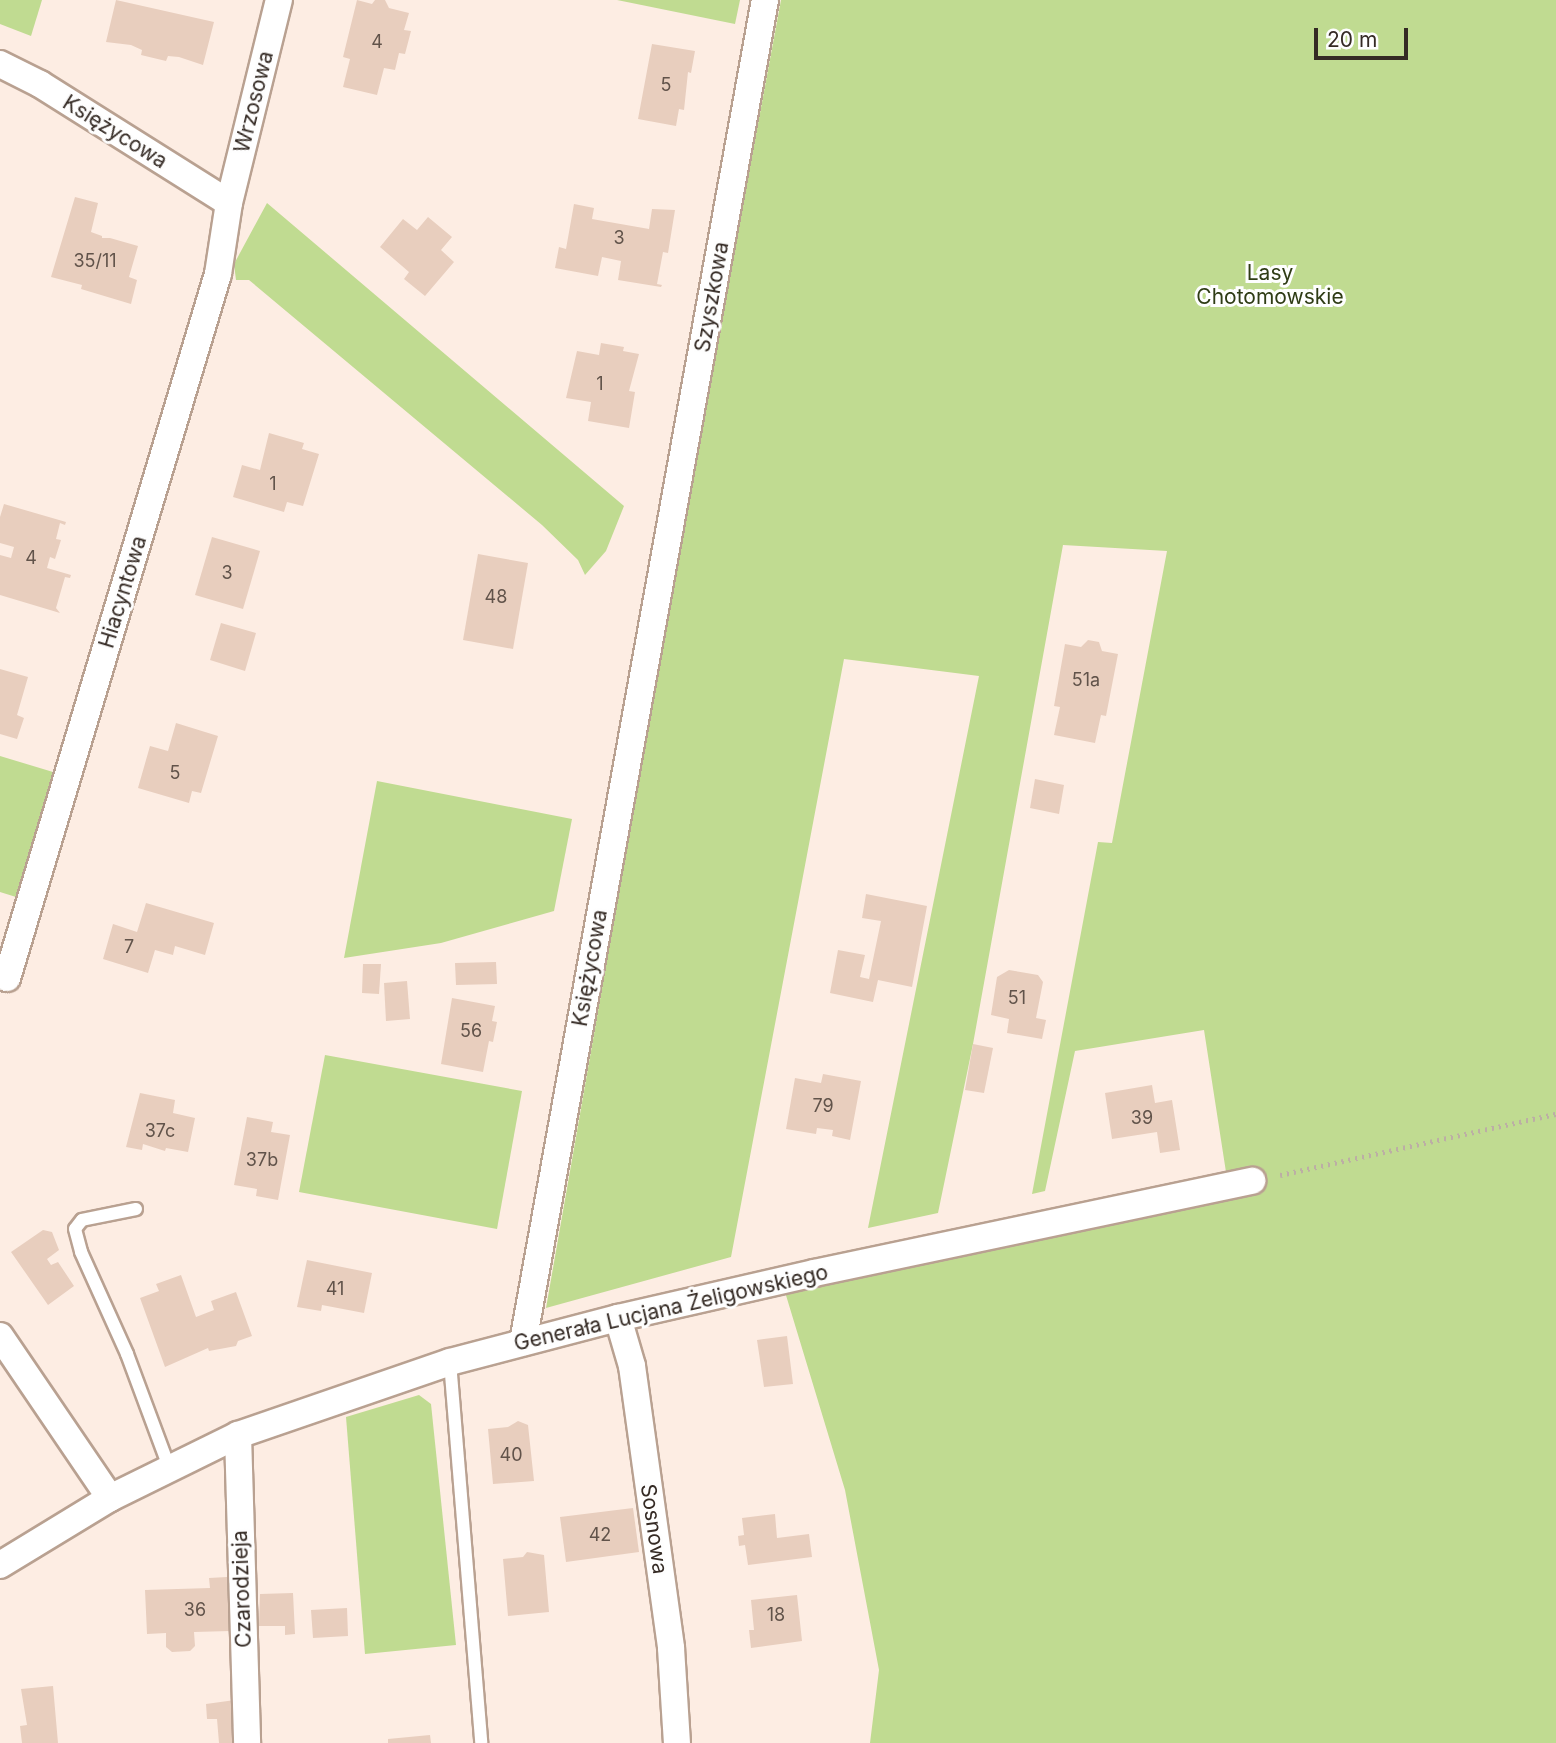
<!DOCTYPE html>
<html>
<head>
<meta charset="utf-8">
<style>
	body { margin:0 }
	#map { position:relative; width:1556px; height:1743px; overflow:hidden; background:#fdede3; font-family:Inter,sans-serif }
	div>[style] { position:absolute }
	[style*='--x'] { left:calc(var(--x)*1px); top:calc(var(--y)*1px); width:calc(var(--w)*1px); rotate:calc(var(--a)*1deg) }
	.green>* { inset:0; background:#c0db91 }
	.building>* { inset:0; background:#e8cebe }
	.path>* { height:4.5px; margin-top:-2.25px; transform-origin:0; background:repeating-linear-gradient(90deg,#bcaea5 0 2px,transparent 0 7px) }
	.roads { filter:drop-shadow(2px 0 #b9a191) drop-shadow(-2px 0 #b9a191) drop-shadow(0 2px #b9a191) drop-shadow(0 -2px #b9a191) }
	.service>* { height:12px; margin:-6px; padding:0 6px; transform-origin:6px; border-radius:6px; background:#fff }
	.minor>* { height:26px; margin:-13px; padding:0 13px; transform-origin:13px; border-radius:13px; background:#fff }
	span { translate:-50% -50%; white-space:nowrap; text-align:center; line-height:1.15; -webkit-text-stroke:6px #fefefe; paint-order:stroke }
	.number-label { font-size:18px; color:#61534a }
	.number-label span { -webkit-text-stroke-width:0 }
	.street-label { font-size:21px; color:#342a24 }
	.park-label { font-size:21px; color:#2f3c15 }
	.scale { position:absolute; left:1314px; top:28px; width:94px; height:32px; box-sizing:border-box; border:4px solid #342a24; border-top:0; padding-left:9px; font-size:21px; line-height:24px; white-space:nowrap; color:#342a24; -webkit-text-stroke:5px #fefefe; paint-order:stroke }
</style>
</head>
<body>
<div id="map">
	<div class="green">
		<div style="clip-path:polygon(0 0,42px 0,31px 36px,0 24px)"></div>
		<div style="clip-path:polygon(617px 0,740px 0,735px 24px)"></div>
		<div style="clip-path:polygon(781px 0,1556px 0,1556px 1743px,870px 1743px,879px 1670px,845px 1490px,785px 1292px,1230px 1198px,1204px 1030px,1075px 1051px,1045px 1191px,1032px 1194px,1098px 842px,1112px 843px,1167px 551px,1063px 545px,973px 1044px,938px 1213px,868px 1228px,979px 676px,844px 659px,731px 1257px,546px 1308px,679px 549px)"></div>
		<div style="clip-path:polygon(267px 203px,624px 506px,606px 551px,585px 575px,578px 560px,542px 525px,249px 280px,236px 280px,234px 264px)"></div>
		<div style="clip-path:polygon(0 756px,53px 772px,16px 897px,0 892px)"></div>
		<div style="clip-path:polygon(377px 781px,572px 819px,554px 911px,441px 943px,344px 958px)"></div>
		<div style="clip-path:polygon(325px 1055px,522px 1091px,497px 1229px,299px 1192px)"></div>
		<div style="clip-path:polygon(419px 1395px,431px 1404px,456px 1645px,365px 1654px,346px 1417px)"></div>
	</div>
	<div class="building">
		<div style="clip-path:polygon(116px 0,214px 22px,203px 65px,179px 57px,168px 56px,166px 61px,141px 55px,142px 50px,131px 45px,106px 42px)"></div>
		<div style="clip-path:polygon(357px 0,372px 4px,375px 0,385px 0,389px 8px,409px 13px,404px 30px,411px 31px,405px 54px,399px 53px,395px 70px,384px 68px,377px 95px,343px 87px,350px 59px,343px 57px)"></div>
		<div style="clip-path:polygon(652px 44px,695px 51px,691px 73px,688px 72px,684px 110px,679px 109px,676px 126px,638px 119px)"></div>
		<div style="clip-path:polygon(75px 197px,98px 203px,91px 232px,102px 236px,102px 238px,110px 238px,138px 246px,129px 277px,137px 280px,131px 304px,81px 289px,82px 285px,51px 277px)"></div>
		<div style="clip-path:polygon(574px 204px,594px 208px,592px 219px,649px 229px,652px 209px,675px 210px,668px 253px,663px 252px,657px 284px,662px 285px,661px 287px,618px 280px,621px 261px,602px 257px,598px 276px,555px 268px,559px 247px,566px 249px)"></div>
		<div style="clip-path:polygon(428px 217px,452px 237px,441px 250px,454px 262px,425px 296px,404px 279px,409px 272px,380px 247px,403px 219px,417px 230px)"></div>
		<div style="clip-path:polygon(601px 343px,624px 347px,623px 351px,639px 354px,629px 391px,635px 392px,629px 428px,588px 421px,591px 402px,566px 398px,577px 351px,599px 355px)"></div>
		<div style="clip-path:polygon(269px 433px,304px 443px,302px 449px,319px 454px,303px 506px,287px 502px,284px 512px,233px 497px,242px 465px,260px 470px)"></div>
		<div style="clip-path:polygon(4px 504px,66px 522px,65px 525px,60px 523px,56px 539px,61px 540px,55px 559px,50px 557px,47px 568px,71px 575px,70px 578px,65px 577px,56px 608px,60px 613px,0 595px,0 555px,11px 558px,14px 547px,0 543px,0 517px)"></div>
		<div style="clip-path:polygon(212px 537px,260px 551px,243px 609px,195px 595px)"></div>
		<div style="clip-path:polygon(478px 554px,528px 563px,513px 649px,463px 640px)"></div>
		<div style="clip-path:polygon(221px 623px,256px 633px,245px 671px,210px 660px)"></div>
		<div style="clip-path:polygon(1088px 640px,1099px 642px,1102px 651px,1118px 654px,1106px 716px,1101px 715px,1095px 743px,1054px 735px,1060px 707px,1054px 706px,1065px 644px,1081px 647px)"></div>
		<div style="clip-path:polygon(0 669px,28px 677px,17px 715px,24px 718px,17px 739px,0 734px)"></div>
		<div style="clip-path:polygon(176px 723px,218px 736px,201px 793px,192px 791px,189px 803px,138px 788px,150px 746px,168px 751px)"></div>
		<div style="clip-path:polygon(1035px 779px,1064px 785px,1059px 814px,1030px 808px)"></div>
		<div style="clip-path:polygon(866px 894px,927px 906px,912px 987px,878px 980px,873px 1002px,830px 993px,838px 950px,865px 955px,860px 977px,869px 979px,881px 921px,862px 918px)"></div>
		<div style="clip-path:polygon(146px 903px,214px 923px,205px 955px,175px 946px,173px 955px,155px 950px,148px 973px,103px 959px,113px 924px,137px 932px)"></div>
		<div style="clip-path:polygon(496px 962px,497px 984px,456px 985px,455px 963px)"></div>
		<div style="clip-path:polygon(363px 964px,381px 964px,379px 994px,362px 993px)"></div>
		<div style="clip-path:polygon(1009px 970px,1038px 975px,1043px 982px,1036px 1018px,1046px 1020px,1042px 1039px,1007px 1033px,1009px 1019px,991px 1015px,997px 977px)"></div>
		<div style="clip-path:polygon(407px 981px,410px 1019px,386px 1021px,384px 983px)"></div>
		<div style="clip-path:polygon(452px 998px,495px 1006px,492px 1021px,497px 1022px,493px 1042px,489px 1041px,483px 1072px,441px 1064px)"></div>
		<div style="clip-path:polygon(973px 1044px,993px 1048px,984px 1093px,965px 1090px)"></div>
		<div style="clip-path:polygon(823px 1074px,861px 1081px,850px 1140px,832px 1136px,833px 1130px,817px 1128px,816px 1134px,786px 1129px,795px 1078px,821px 1083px)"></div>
		<div style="clip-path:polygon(1152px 1085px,1155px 1103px,1172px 1100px,1180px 1150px,1160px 1153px,1157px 1132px,1112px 1139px,1105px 1093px)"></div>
		<div style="clip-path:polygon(140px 1093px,175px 1100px,173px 1113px,195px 1118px,188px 1152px,166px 1148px,165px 1151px,143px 1144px,142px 1150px,126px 1147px)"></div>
		<div style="clip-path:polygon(247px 1117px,273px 1122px,271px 1132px,290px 1135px,278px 1200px,256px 1196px,257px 1189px,234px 1185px)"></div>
		<div style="clip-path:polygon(43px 1230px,52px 1232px,59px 1250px,47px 1259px,51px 1265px,58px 1262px,74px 1286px,48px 1305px,11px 1252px)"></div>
		<div style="clip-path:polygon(307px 1260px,372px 1273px,364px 1313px,322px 1305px,321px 1311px,297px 1307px)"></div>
		<div style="clip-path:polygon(181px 1275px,196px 1317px,214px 1310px,211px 1301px,236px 1292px,252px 1336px,238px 1341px,236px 1346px,209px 1351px,208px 1348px,165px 1367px,140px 1298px,159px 1291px,156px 1284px)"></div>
		<div style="clip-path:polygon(787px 1336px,793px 1384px,764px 1387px,757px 1340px)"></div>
		<div style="clip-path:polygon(518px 1421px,528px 1425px,534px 1481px,493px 1484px,488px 1429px,508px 1427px)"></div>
		<div style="clip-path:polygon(633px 1508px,639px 1552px,566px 1562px,560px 1517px)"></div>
		<div style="clip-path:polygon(775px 1514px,777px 1538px,809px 1534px,812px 1557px,748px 1565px,745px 1545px,739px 1546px,738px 1536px,744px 1535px,742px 1518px)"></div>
		<div style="clip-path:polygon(527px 1552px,544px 1555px,549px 1612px,508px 1616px,503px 1559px,523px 1557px)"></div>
		<div style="clip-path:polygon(227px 1577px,230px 1631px,194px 1632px,195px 1646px,190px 1651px,172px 1652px,166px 1647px,166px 1633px,147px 1634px,145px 1590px,210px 1588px,209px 1578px)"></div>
		<div style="clip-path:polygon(293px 1593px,295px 1634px,285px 1635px,285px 1626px,259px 1626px,260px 1594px)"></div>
		<div style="clip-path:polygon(797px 1595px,802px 1641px,751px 1648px,749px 1630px,754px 1630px,751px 1600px)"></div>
		<div style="clip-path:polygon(347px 1608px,348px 1636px,313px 1638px,311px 1610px)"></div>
		<div style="clip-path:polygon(53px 1686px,58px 1743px,22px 1743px,20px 1726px,27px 1725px,21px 1689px)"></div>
		<div style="clip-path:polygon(235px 1700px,238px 1743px,219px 1743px,217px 1719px,207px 1719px,206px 1704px)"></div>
		<div style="clip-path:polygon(430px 1735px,431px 1743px,388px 1743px,388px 1739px)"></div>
	</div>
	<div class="path">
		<div style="--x:1280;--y:1175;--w:283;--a:-12.5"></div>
	</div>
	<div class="roads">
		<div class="service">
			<div style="--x:136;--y:1209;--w:55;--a:168.5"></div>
			<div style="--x:82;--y:1220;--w:11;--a:128"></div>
			<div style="--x:75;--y:1229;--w:24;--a:75"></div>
			<div style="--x:81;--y:1252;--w:112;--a:65.7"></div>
			<div style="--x:127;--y:1354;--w:121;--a:69.6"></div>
			<div style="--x:450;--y:1362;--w:382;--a:85.3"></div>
		</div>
		<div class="minor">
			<div style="--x:0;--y:64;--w:45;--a:26.6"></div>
			<div style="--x:40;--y:84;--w:223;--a:32.2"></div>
			<div style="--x:7;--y:978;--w:735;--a:-73.32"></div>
			<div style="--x:218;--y:274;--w:72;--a:-81.2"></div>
			<div style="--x:229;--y:203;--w:209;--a:-76.2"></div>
			<div style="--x:618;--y:1318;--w:50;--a:73.7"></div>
			<div style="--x:632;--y:1366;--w:285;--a:82.1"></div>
			<div style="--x:671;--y:1648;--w:95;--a:86.4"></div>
			<div style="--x:0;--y:1336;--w:196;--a:55.8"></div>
			<div style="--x:523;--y:1342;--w:1364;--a:-79.78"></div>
			<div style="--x:238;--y:1435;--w:308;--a:88.3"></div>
			<div style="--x:0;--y:1565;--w:129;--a:-31.3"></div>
			<div style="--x:110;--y:1498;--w:143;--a:-26.2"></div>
			<div style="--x:238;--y:1435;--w:224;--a:-19"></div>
			<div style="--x:450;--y:1362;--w:174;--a:-14.7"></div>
			<div style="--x:618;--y:1318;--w:201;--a:-12.9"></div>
			<div style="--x:814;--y:1273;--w:448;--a:-11.9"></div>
		</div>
	</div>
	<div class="number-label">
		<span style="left:377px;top:42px">4</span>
		<span style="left:666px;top:85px">5</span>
		<span style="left:619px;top:238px">3</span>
		<span style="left:95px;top:261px">35/11</span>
		<span style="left:600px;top:384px">1</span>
		<span style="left:273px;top:484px">1</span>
		<span style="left:31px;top:558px">4</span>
		<span style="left:227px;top:573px">3</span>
		<span style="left:496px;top:597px">48</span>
		<span style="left:1086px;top:680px">51a</span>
		<span style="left:175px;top:773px">5</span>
		<span style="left:129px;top:947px">7</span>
		<span style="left:1017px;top:998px">51</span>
		<span style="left:471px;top:1031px">56</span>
		<span style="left:823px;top:1106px">79</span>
		<span style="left:1142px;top:1118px">39</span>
		<span style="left:160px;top:1131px">37c</span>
		<span style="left:262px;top:1160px">37b</span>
		<span style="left:335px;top:1289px">41</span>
		<span style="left:511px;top:1455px">40</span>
		<span style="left:600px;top:1535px">42</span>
		<span style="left:195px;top:1610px">36</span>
		<span style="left:776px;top:1615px">18</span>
	</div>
	<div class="street-label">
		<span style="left:254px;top:102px;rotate:-76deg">Wrzosowa</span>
		<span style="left:115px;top:132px;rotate:32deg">Księżycowa</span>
		<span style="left:712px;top:297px;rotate:-80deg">Szyszkowa</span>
		<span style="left:123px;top:592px;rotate:-73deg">Hiacyntowa</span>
		<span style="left:590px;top:968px;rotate:-80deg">Księżycowa</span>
		<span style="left:671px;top:1308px;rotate:-13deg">Generała Lucjana Żeligowskiego</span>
		<span style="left:654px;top:1529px;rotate:82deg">Sosnowa</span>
		<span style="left:242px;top:1589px;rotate:-92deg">Czarodzieja</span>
	</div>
	<div class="park-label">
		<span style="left:1270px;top:285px">Lasy<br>Chotomowskie</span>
	</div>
	<div class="scale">20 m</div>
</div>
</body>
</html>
